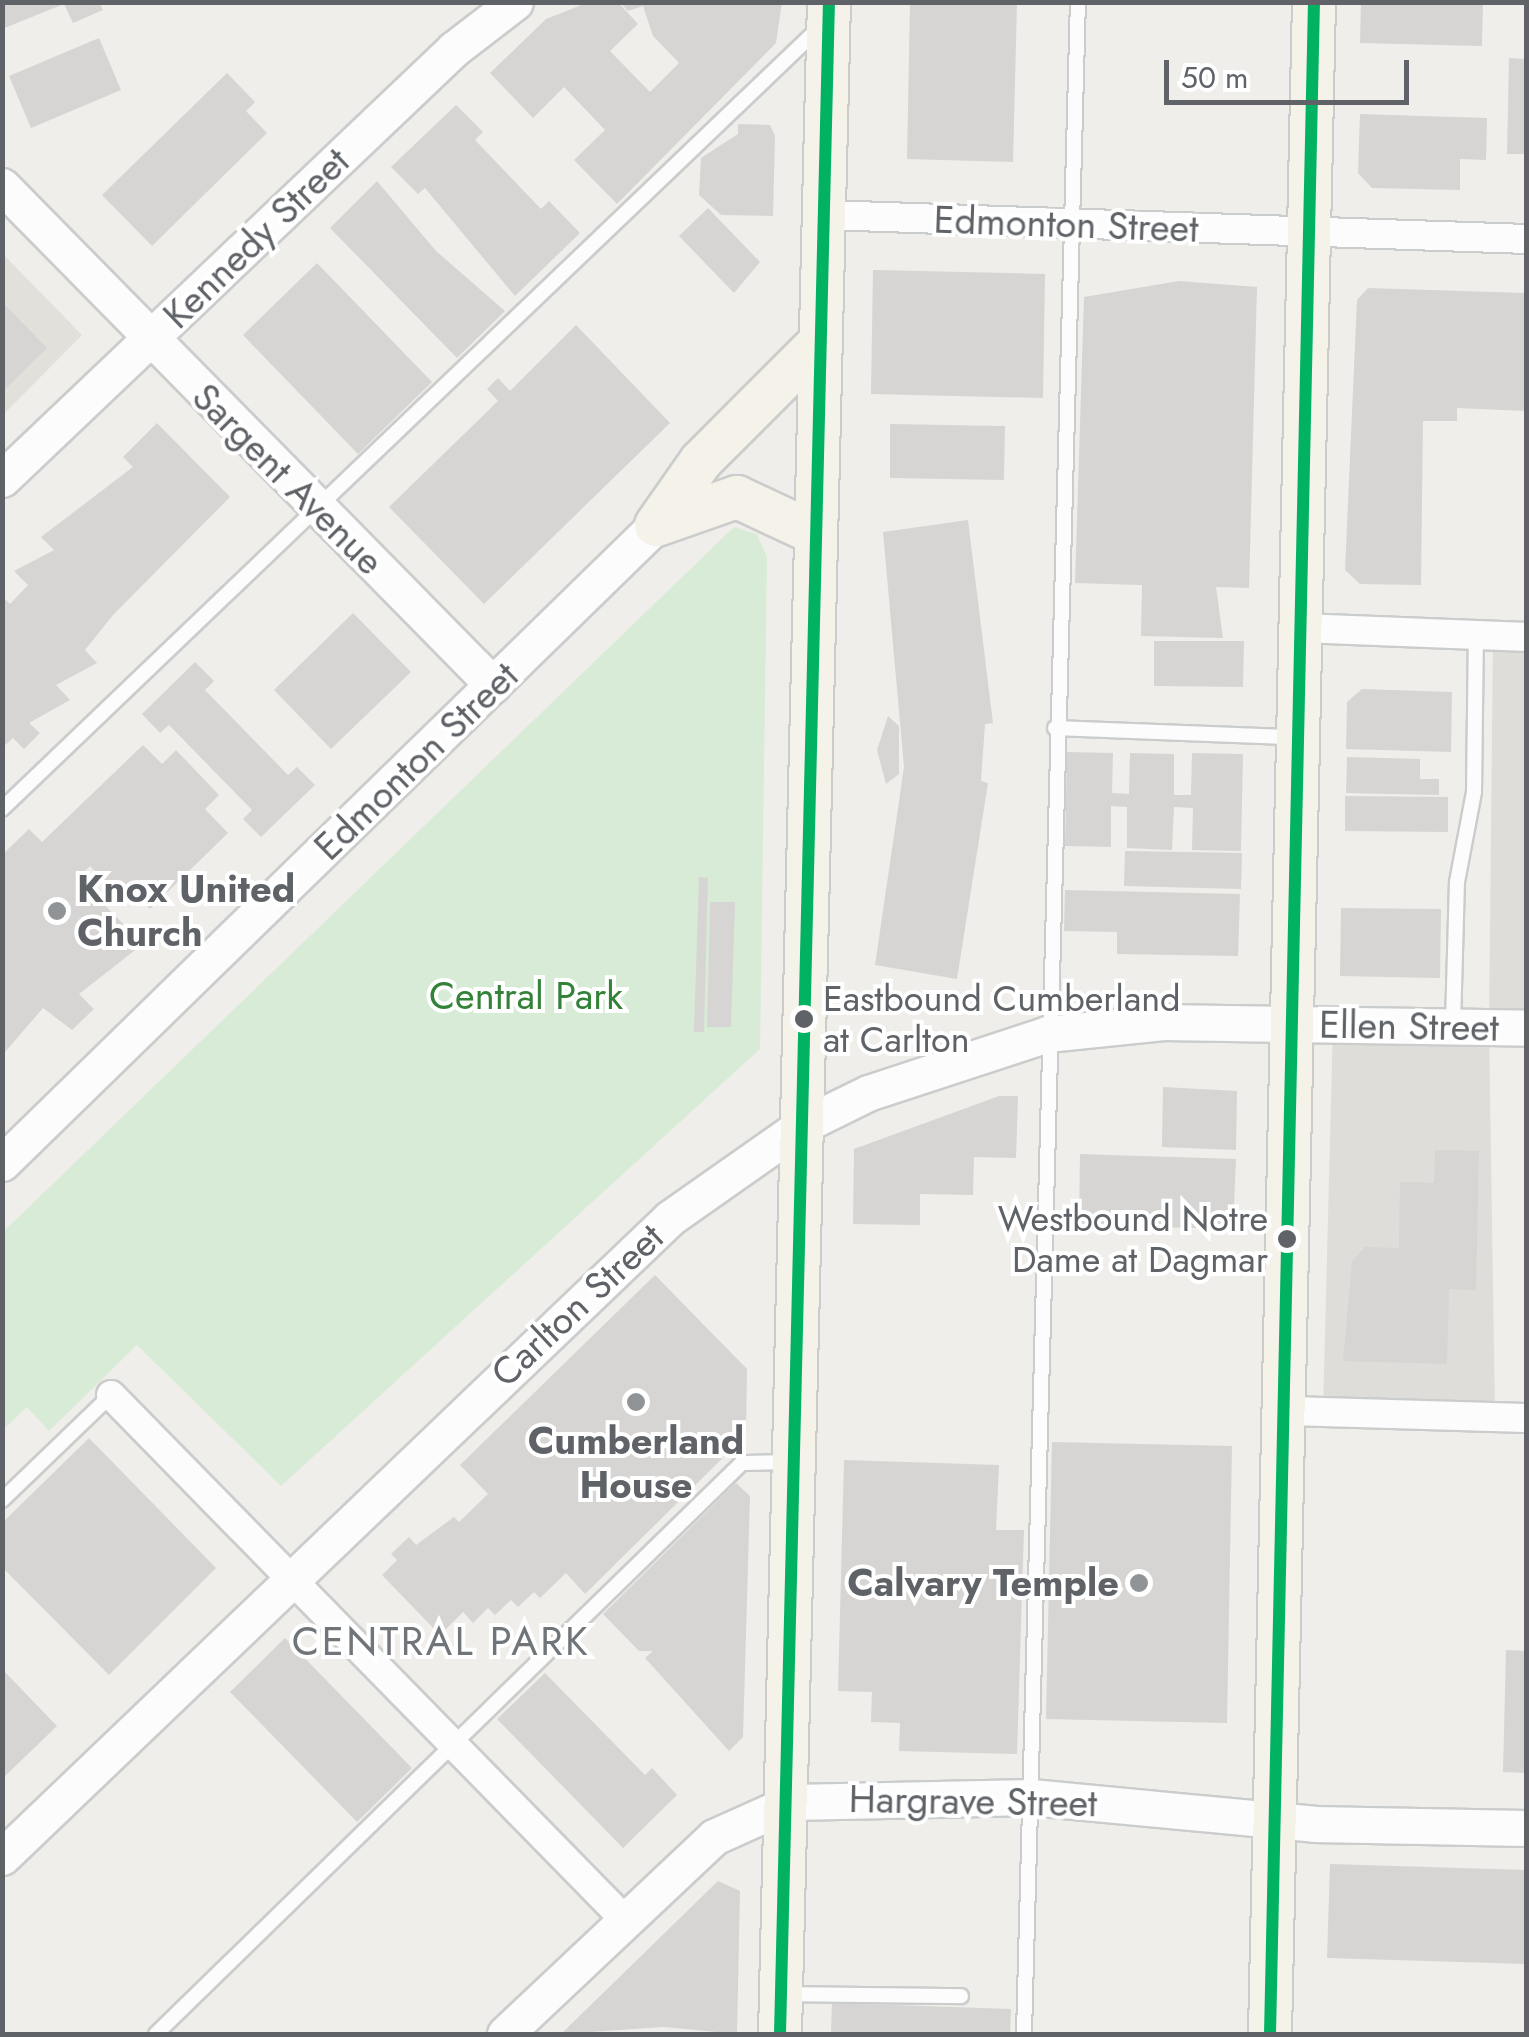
<!DOCTYPE html>
<html>
<head>
<meta charset="utf-8">
<style>
	body { margin:0 }
	#map { position:relative; width:1529px; height:2037px; overflow:hidden; background:#efeeea; font-family:Jost,sans-serif }
	div>[style] { position:absolute }
	[style*='--x'] { left:calc(var(--x)*1px); top:calc(var(--y)*1px); width:calc(var(--w)*1px); rotate:calc(var(--a)*1deg) }
	.industrial>* { inset:0; background:#dfddda }
	.education>* { inset:0; background:#e2e0da }
	.green>* { inset:0; background:#d8ebd6 }
	.building>* { inset:0; background:#d6d5d3 }
	.roads { filter:drop-shadow(2px 0 #cbcccc) drop-shadow(-2px 0 #cbcccc) drop-shadow(0 2px #cbcccc) drop-shadow(0 -2px #cbcccc) }
	.service>* { height:14px; margin:-7px; padding:0 7px; transform-origin:7px; border-radius:7px; background:#fdfcfc }
	.minor>* { height:28px; margin:-14px; padding:0 14px; transform-origin:14px; border-radius:14px; background:#fdfcfc }
	.tertiary>* { height:35px; margin:-17.5px; padding:0 17.5px; transform-origin:17.5px; border-radius:17.5px; background:#fdfcfc }
	.primary>* { height:42px; margin:-21px; padding:0 21px; transform-origin:21px; border-radius:21px; background:#f4f2e9 }
	.bus-1>* { height:12px; margin:-6px; padding:0 6px; transform-origin:6px; border-radius:6px; background:#00b262 }
	.dots>* { width:28px; height:28px; translate:-50% -50%; box-sizing:border-box; border:5px solid #fff; border-radius:50% }
	span { translate:-50% -50%; white-space:nowrap; text-align:center; line-height:1.15; -webkit-text-stroke:8px #fff; paint-order:stroke }
	.bus-label { font-size:36px; color:#5f6368 }
	.left { translate:0 -50%; text-align:left }
	.right { translate:-100% -50%; text-align:right }
	.street-label { font-size:38px; color:#5f6368 }
	.poi-label { font-size:38px; color:#5f6368; font-weight:700 }
	.park-label { font-size:38px; color:#348238 }
	.neighbourhood-label { font-size:40px; color:#70757a; letter-spacing:2.5px }
	.frame { position:absolute; inset:0; border:5px solid #5f6368; pointer-events:none }
	.scale { position:absolute; left:1164px; top:60px; width:245px; height:45px; box-sizing:border-box; border:5px solid #5f6368; border-top:0; padding-left:12px; font-size:30px; line-height:35px; white-space:nowrap; color:#5f6368; -webkit-text-stroke:8px #fff; paint-order:stroke }
</style>
</head>
<body>
<div id="map">
	<div class="industrial">
		<div style="clip-path:polygon(1493px 637px,1526px 637px,1526px 1028px,1489px 1027px,1495px 1417px,1323px 1412px,1333px 1024px,1489px 1026px)"></div>
	</div>
	<div class="education">
		<div style="clip-path:polygon(3px 254px,82px 335px,3px 415px)"></div>
	</div>
	<div class="green">
		<div style="clip-path:polygon(734px 527px,757px 534px,767px 557px,760px 1049px,281px 1486px,137px 1345px,49px 1431px,27px 1407px,3px 1430px,3px 1232px)"></div>
	</div>
	<div class="building">
		<div style="clip-path:polygon(2px 2px,99px 2px,103px 10px,73px 23px,64px 4px,2px 29px)"></div>
		<div style="clip-path:polygon(589px 2px,618px 2px,638px 24px,610px 51px,650px 92px,679px 63px,653px 36px,643px 6px,628px 11px,620px 2px,782px 2px,776px 43px,617px 204px,574px 160px,605px 130px,564px 87px,533px 118px,490px 73px,546px 19px)"></div>
		<div style="clip-path:polygon(910px 2px,1017px 2px,1013px 162px,907px 159px)"></div>
		<div style="clip-path:polygon(1361px 2px,1483px 2px,1482px 46px,1360px 43px)"></div>
		<div style="clip-path:polygon(99px 38px,121px 90px,31px 128px,9px 76px)"></div>
		<div style="clip-path:polygon(1509px 58px,1526px 59px,1526px 154px,1507px 154px)"></div>
		<div style="clip-path:polygon(227px 73px,255px 102px,246px 111px,267px 133px,152px 246px,102px 195px)"></div>
		<div style="clip-path:polygon(456px 105px,483px 132px,475px 140px,541px 209px,549px 201px,580px 233px,515px 296px,425px 188px,418px 194px,391px 167px)"></div>
		<div style="clip-path:polygon(1360px 114px,1487px 118px,1486px 160px,1460px 159px,1460px 190px,1372px 188px,1358px 173px)"></div>
		<div style="clip-path:polygon(738px 124px,770px 125px,775px 136px,773px 216px,721px 215px,699px 195px,701px 158px,738px 134px)"></div>
		<div style="clip-path:polygon(377px 181px,436px 251px,505px 311px,457px 358px,330px 228px)"></div>
		<div style="clip-path:polygon(708px 208px,760px 262px,734px 293px,679px 236px)"></div>
		<div style="clip-path:polygon(317px 263px,432px 382px,358px 454px,243px 335px)"></div>
		<div style="clip-path:polygon(873px 270px,1045px 274px,1043px 398px,871px 394px)"></div>
		<div style="clip-path:polygon(1179px 281px,1257px 287px,1249px 588px,1216px 587px,1223px 638px,1141px 636px,1142px 585px,1075px 583px,1084px 297px)"></div>
		<div style="clip-path:polygon(1368px 288px,1526px 293px,1526px 411px,1457px 408px,1457px 421px,1423px 421px,1421px 585px,1360px 584px,1345px 570px,1357px 300px)"></div>
		<div style="clip-path:polygon(2px 302px,47px 348px,2px 392px)"></div>
		<div style="clip-path:polygon(576px 325px,670px 423px,484px 604px,389px 507px,498px 401px,487px 389px,498px 378px,510px 391px)"></div>
		<div style="clip-path:polygon(157px 423px,230px 497px,113px 615px,85px 650px,97px 663px,56px 685px,70px 700px,29px 723px,40px 733px,24px 749px,13px 738px,2px 748px,2px 596px,10px 604px,28px 585px,14px 571px,54px 550px,41px 537px,133px 467px,123px 457px)"></div>
		<div style="clip-path:polygon(890px 424px,1005px 426px,1004px 480px,890px 478px)"></div>
		<div style="clip-path:polygon(968px 520px,993px 723px,985px 724px,981px 781px,988px 783px,957px 979px,875px 965px,904px 767px,883px 532px)"></div>
		<div style="clip-path:polygon(353px 613px,411px 672px,331px 749px,274px 690px)"></div>
		<div style="clip-path:polygon(1154px 641px,1244px 641px,1243px 687px,1154px 686px)"></div>
		<div style="clip-path:polygon(195px 662px,214px 681px,205px 690px,288px 775px,297px 767px,315px 785px,261px 837px,243px 819px,252px 810px,169px 725px,160px 733px,142px 714px)"></div>
		<div style="clip-path:polygon(1362px 689px,1452px 692px,1451px 752px,1346px 749px,1347px 702px)"></div>
		<div style="clip-path:polygon(888px 716px,899px 726px,899px 774px,886px 784px,877px 750px)"></div>
		<div style="clip-path:polygon(143px 745px,162px 764px,176px 750px,219px 795px,205px 809px,228px 833px,150px 909px,128px 886px,118px 895px,90px 866px,78px 878px,143px 944px,79px 994px,94px 1009px,72px 1030px,43px 1008px,5px 1052px,2px 855px,29px 829px,42px 842px)"></div>
		<div style="clip-path:polygon(1067px 752px,1113px 753px,1112px 793px,1129px 794px,1130px 753px,1174px 754px,1174px 795px,1191px 795px,1192px 753px,1243px 754px,1241px 851px,1192px 850px,1193px 808px,1174px 807px,1172px 850px,1127px 848px,1127px 807px,1111px 806px,1111px 847px,1065px 846px)"></div>
		<div style="clip-path:polygon(1347px 757px,1420px 759px,1420px 779px,1439px 779px,1439px 795px,1346px 793px)"></div>
		<div style="clip-path:polygon(1345px 796px,1448px 797px,1448px 832px,1345px 831px)"></div>
		<div style="clip-path:polygon(1125px 851px,1242px 853px,1241px 889px,1124px 886px)"></div>
		<div style="clip-path:polygon(699px 877px,708px 878px,704px 1032px,694px 1032px)"></div>
		<div style="clip-path:polygon(1065px 890px,1240px 894px,1238px 956px,1117px 954px,1117px 932px,1064px 931px)"></div>
		<div style="clip-path:polygon(710px 902px,735px 902px,731px 1027px,707px 1027px)"></div>
		<div style="clip-path:polygon(1341px 908px,1441px 909px,1440px 978px,1340px 976px)"></div>
		<div style="clip-path:polygon(1163px 1087px,1237px 1091px,1236px 1150px,1162px 1147px)"></div>
		<div style="clip-path:polygon(999px 1096px,1018px 1096px,1016px 1158px,974px 1157px,973px 1195px,920px 1194px,920px 1225px,853px 1224px,854px 1149px)"></div>
		<div style="clip-path:polygon(1435px 1150px,1479px 1151px,1476px 1290px,1449px 1289px,1447px 1364px,1343px 1361px,1352px 1261px,1365px 1247px,1399px 1248px,1400px 1182px,1434px 1183px)"></div>
		<div style="clip-path:polygon(1080px 1154px,1236px 1159px,1233px 1229px,1079px 1225px)"></div>
		<div style="clip-path:polygon(655px 1275px,747px 1369px,746px 1435px,585px 1594px,566px 1573px,540px 1598px,534px 1592px,518px 1607px,511px 1600px,495px 1615px,488px 1608px,473px 1623px,463px 1612px,440px 1635px,382px 1575px,397px 1560px,391px 1554px,409px 1537px,416px 1545px,454px 1517px,459px 1522px,488px 1494px,460px 1465px)"></div>
		<div style="clip-path:polygon(89px 1438px,216px 1568px,109px 1675px,2px 1567px,2px 1523px)"></div>
		<div style="clip-path:polygon(1052px 1442px,1232px 1446px,1227px 1723px,1046px 1719px)"></div>
		<div style="clip-path:polygon(844px 1460px,999px 1465px,996px 1530px,1024px 1530px,1017px 1754px,899px 1751px,900px 1723px,871px 1722px,872px 1692px,838px 1691px)"></div>
		<div style="clip-path:polygon(736px 1483px,750px 1496px,743px 1737px,729px 1751px,645px 1658px,653px 1651px,639px 1651px,603px 1614px)"></div>
		<div style="clip-path:polygon(285px 1638px,412px 1768px,357px 1822px,230px 1692px)"></div>
		<div style="clip-path:polygon(1506px 1650px,1526px 1651px,1526px 1773px,1503px 1772px)"></div>
		<div style="clip-path:polygon(2px 1669px,57px 1726px,2px 1779px)"></div>
		<div style="clip-path:polygon(545px 1673px,645px 1775px,652px 1768px,677px 1795px,623px 1848px,497px 1719px)"></div>
		<div style="clip-path:polygon(1330px 1864px,1526px 1870px,1526px 1964px,1327px 1958px)"></div>
		<div style="clip-path:polygon(718px 1881px,740px 1891px,737px 2034px,664px 2027px,561px 2034px)"></div>
		<div style="clip-path:polygon(832px 2003px,1011px 2009px,1010px 2034px,831px 2034px)"></div>
	</div>
	<div class="roads">
		<div class="service">
			<div style="--x:1055;--y:728;--w:238;--a:2.2"></div>
			<div style="--x:2;--y:809;--w:1127;--a:-43.71"></div>
			<div style="--x:1453;--y:1024;--w:142;--a:-88.4"></div>
			<div style="--x:1457;--y:882;--w:92;--a:-79.3"></div>
			<div style="--x:1474;--y:792;--w:156;--a:-89.3"></div>
			<div style="--x:2;--y:1500;--w:151;--a:-43.9"></div>
			<div style="--x:788;--y:1994;--w:173;--a:0.7"></div>
			<div style="--x:156;--y:2034;--w:818;--a:-44.26"></div>
			<div style="--x:742;--y:1463;--w:49;--a:-1.2"></div>
			<div style="--x:1024;--y:2034;--w:2033;--a:-88.48"></div>
		</div>
		<div class="minor">
			<div style="--x:826;--y:215;--w:700;--a:1.96"></div>
			<div style="--x:1302;--y:628;--w:224;--a:2.3"></div>
			<div style="--x:111;--y:1395;--w:733;--a:45.61"></div>
			<div style="--x:1287;--y:1411;--w:239;--a:1.7"></div>
		</div>
		<div class="tertiary">
			<div style="--x:2;--y:186;--w:700;--a:45.46"></div>
			<div style="--x:2;--y:479;--w:624;--a:-43.57"></div>
			<div style="--x:454;--y:49;--w:77;--a:-37.6"></div>
			<div style="--x:2;--y:1163;--w:914;--a:-44.29"></div>
			<div style="--x:2;--y:1857;--w:924;--a:-43.73"></div>
			<div style="--x:670;--y:1218;--w:160;--a:-35.1"></div>
			<div style="--x:801;--y:1126;--w:75;--a:-26.2"></div>
			<div style="--x:868;--y:1093;--w:188;--a:-18.2"></div>
			<div style="--x:1047;--y:1034;--w:117;--a:-5.9"></div>
			<div style="--x:1163;--y:1022;--w:363;--a:0.9"></div>
			<div style="--x:505;--y:2034;--w:287;--a:-43.3"></div>
			<div style="--x:714;--y:1837;--w:85;--a:-24.2"></div>
			<div style="--x:792;--y:1802;--w:239;--a:-1.2"></div>
			<div style="--x:1031;--y:1797;--w:284;--a:5.4"></div>
			<div style="--x:1314;--y:1824;--w:212;--a:1.1"></div>
		</div>
		<div class="primary">
			<div style="--x:656;--y:525;--w:78;--a:-54.9"></div>
			<div style="--x:701;--y:461;--w:165;--a:-45"></div>
			<div style="--x:657;--y:525;--w:85;--a:-19.3"></div>
			<div style="--x:737;--y:497;--w:81;--a:25"></div>
			<div style="--x:780;--y:2034;--w:2033;--a:-88.62"></div>
			<div style="--x:1270;--y:2034;--w:2032;--a:-88.76"></div>
		</div>
	</div>
	<div class="bus-1">
		<div style="--x:780;--y:2034;--w:2033;--a:-88.62"></div>
		<div style="--x:1270;--y:2034;--w:2032;--a:-88.76"></div>
	</div>
	<div class="dots">
		<div style="left:57px;top:911px;background:#919496"></div>
		<div style="left:804px;top:1019px;background:#5f6368"></div>
		<div style="left:1287px;top:1239px;background:#5f6368"></div>
		<div style="left:636px;top:1402px;background:#919496"></div>
		<div style="left:1139px;top:1583px;background:#919496"></div>
	</div>
	<div class="bus-label">
		<span class="left" style="left:823px;top:1019px">Eastbound Cumberland<br>at Carlton</span>
		<span class="right" style="left:1268px;top:1239px">Westbound Notre<br>Dame at Dagmar</span>
	</div>
	<div class="street-label">
		<span style="left:1066px;top:224px;rotate:2deg">Edmonton Street</span>
		<span style="left:256px;top:238px;rotate:-44deg">Kennedy Street</span>
		<span style="left:288px;top:479px;rotate:45deg">Sargent Avenue</span>
		<span style="left:416px;top:761px;rotate:-44deg">Edmonton Street</span>
		<span style="left:1409px;top:1026px;rotate:1deg">Ellen Street</span>
		<span style="left:577px;top:1305px;rotate:-43deg">Carlton Street</span>
		<span style="left:973px;top:1801px;rotate:1deg">Hargrave Street</span>
	</div>
	<div class="poi-label">
		<span class="left" style="left:77px;top:911px">Knox United<br>Church</span>
		<span style="left:636px;top:1463px">Cumberland<br>House</span>
		<span class="right" style="left:1119px;top:1583px">Calvary Temple</span>
	</div>
	<div class="park-label">
		<span style="left:526px;top:996px">Central Park</span>
	</div>
	<div class="neighbourhood-label">
		<span style="left:441px;top:1641px">CENTRAL PARK</span>
	</div>
	<div class="frame"></div>
	<div class="scale">50 m</div>
</div>
</body>
</html>
